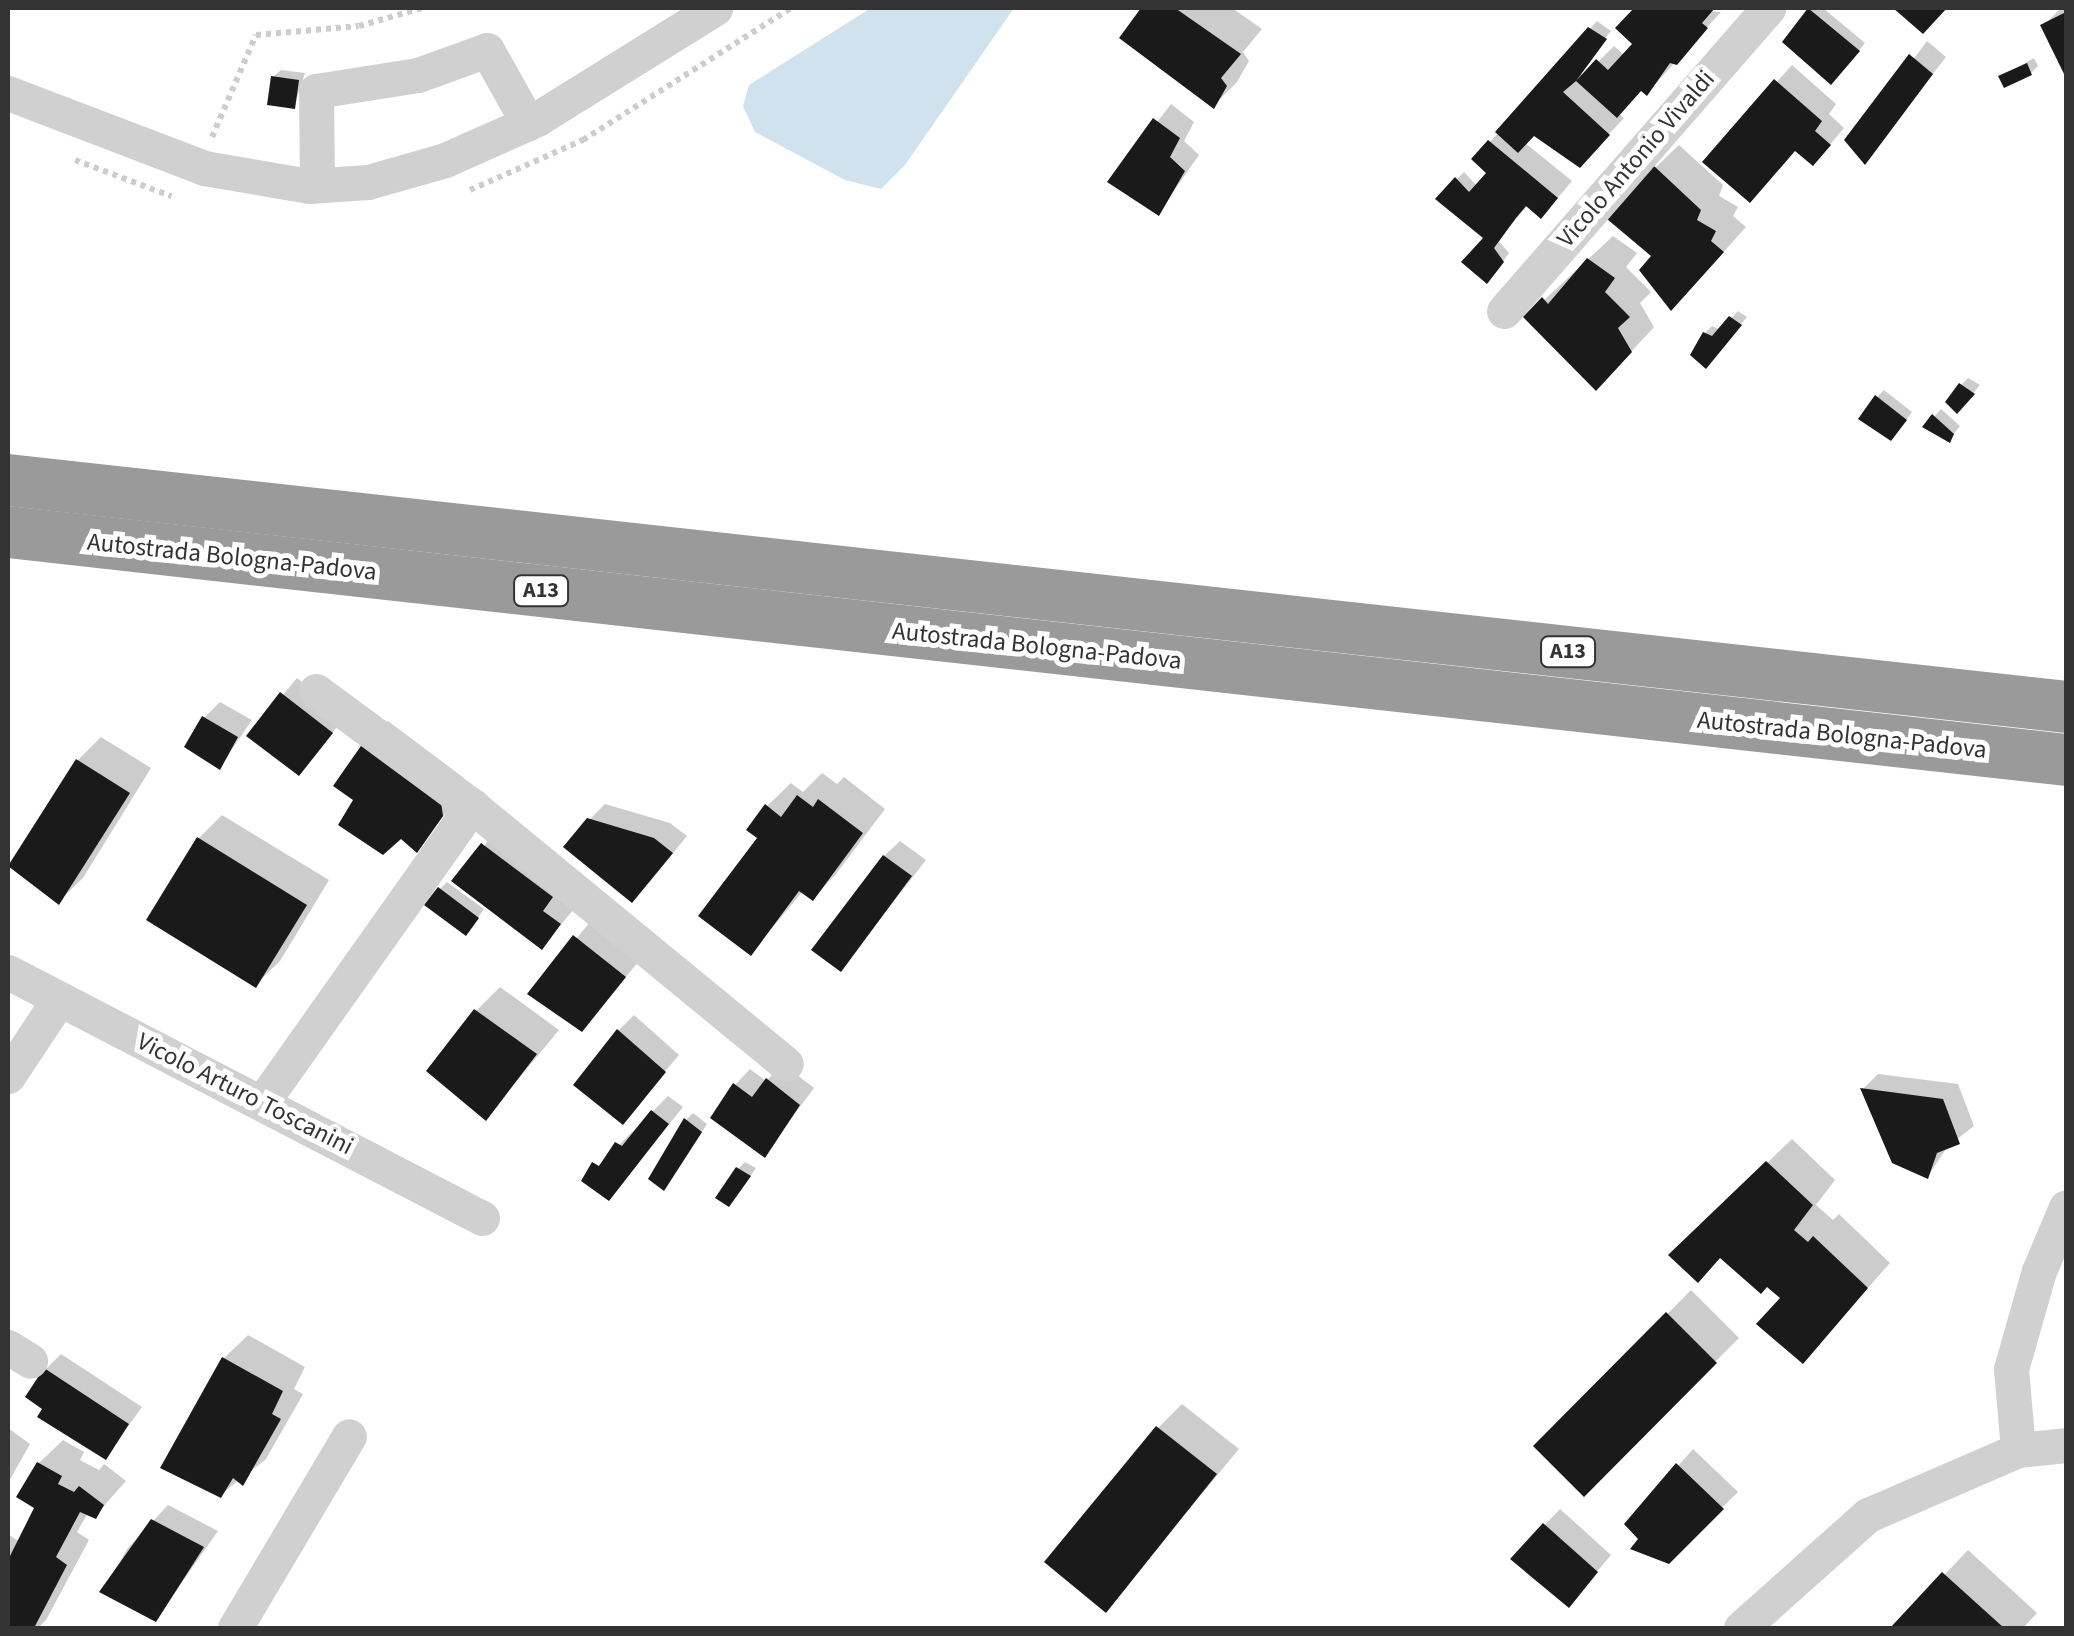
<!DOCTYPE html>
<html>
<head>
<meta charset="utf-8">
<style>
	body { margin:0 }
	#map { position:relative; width:2074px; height:1636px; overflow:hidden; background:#fff; font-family:"Source Sans 3",sans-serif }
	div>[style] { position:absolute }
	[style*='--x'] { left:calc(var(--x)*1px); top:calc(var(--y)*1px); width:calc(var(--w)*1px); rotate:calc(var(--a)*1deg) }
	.water>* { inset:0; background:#cfe2ee }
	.shadow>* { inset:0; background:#0003 }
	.building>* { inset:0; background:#1a1a1a }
	.path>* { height:6px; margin-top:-3px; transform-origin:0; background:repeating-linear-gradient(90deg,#cdcdcd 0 5px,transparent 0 10px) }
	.minor>* { height:35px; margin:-17.5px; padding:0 17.5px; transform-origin:17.5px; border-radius:17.5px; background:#d0d0d0 }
	.highway>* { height:52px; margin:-26px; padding:0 26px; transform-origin:26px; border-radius:26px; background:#9a9a9a }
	span { translate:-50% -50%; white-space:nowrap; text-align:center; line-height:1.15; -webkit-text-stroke:10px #fff; paint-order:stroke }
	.shield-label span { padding:2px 8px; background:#fff; border:2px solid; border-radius:8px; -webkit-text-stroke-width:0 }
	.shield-label { font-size:22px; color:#333; font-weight:700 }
	.street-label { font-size:25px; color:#333 }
	.frame { position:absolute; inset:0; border:10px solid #333; pointer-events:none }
</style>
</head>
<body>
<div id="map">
	<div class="water">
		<div style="clip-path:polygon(871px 8px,1014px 8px,905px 165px,881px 189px,845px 180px,755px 132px,743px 106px,749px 85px)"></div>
	</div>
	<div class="shadow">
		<div style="clip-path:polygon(1144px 8px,1232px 8px,1262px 29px,1243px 52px,1249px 61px,1237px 82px,1213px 106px,1122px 38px)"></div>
		<div style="clip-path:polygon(1638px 8px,1721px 12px,1647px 93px,1642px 88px,1618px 113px,1624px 118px,1595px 149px,1534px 134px,1525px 143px,1572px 181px,1556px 200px,1528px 205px,1498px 240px,1509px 253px,1494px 274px,1486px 238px,1439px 198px,1464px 172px,1477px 186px,1490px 172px,1475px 159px,1597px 21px,1611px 31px,1579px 71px,1584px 76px,1614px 46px,1625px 56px,1636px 44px,1619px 28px)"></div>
		<div style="clip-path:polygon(1813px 8px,1823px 8px,1865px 43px,1846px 66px,1797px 26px)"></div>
		<div style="clip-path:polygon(2061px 8px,2066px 8px,2066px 73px,2043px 26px)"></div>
		<div style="clip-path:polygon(1927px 41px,1946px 57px,1865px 161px,1851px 143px)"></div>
		<div style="clip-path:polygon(2034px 58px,2038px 66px,2031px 73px,2001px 77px)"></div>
		<div style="clip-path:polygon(1792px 65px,1836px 104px,1829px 114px,1844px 128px,1828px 147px,1705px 162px)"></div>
		<div style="clip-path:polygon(281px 70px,305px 73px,294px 107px,273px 77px)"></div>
		<div style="clip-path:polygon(1171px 104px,1194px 122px,1184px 141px,1199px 155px,1159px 212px,1111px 182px)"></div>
		<div style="clip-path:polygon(1679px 145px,1723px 185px,1719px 196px,1738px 207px,1733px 216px,1746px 227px,1695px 284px,1655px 256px,1655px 168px)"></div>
		<div style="clip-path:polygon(1613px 236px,1637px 253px,1626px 267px,1651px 292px,1640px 303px,1654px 327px,1619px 365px,1526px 317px)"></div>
		<div style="clip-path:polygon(1738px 311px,1747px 317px,1712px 358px,1705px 333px,1712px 326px,1720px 330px)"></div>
		<div style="clip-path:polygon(1968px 378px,1980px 385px,1964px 404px,1961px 385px)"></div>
		<div style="clip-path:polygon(1884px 390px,1912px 412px,1898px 431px,1877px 397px)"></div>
		<div style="clip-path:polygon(1941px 409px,1960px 426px,1949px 440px,1926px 426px)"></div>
		<div style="clip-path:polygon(297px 678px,346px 716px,299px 773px,249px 736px)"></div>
		<div style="clip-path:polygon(220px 702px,252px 720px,220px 767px,204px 718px)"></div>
		<div style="clip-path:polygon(388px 721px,464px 778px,465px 790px,417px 849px,357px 800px,365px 745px)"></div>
		<div style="clip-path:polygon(101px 737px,151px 768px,83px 878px,59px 901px,78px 760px)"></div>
		<div style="clip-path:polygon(822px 773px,837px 784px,844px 777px,885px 809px,836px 874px,813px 898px,803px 891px,751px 953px,767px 806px,791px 783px,803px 792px)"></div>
		<div style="clip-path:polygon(605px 804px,670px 823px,687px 836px,647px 885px,589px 820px)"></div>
		<div style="clip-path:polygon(222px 815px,329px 880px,280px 961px,256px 984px,198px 839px)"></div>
		<div style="clip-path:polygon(498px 829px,575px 908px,542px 947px,455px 881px)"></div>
		<div style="clip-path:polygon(900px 841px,926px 860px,841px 969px,884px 856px)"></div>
		<div style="clip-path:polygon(447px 882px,484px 909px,472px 926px,440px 889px)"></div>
		<div style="clip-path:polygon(591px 921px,640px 960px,582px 1029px,530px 994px)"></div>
		<div style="clip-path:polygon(500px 987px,559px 1030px,486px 1118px,476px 1011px)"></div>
		<div style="clip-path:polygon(634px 1015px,679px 1055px,622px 1122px,618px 1031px)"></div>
		<div style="clip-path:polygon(783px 1064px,814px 1088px,764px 1155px,735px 1085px,750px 1069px,766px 1081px)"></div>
		<div style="clip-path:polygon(1878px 1074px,1958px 1084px,1974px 1126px,1948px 1146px,1928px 1176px,1863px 1089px)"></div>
		<div style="clip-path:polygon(668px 1096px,683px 1107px,609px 1198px,584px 1180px)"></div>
		<div style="clip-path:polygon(693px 1113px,707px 1124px,670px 1181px,686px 1120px)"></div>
		<div style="clip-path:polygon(1792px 1139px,1835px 1180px,1816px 1205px,1833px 1220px,1839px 1214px,1890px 1263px,1803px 1361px,1784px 1297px,1721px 1256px,1672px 1255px)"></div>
		<div style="clip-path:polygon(745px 1162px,756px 1168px,736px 1197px,738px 1169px)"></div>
		<div style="clip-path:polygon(1691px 1290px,1739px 1338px,1584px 1493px,1537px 1446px)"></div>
		<div style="clip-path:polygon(248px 1335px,305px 1367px,294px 1389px,303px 1394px,266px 1459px,220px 1495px,224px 1358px)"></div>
		<div style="clip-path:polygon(61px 1354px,142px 1407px,106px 1457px,46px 1369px)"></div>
		<div style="clip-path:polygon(1182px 1404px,1239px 1449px,1106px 1609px,1158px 1428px)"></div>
		<div style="clip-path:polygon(8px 1428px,30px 1444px,8px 1483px)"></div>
		<div style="clip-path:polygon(63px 1440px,84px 1452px,80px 1460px,99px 1470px,104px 1464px,126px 1481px,95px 1516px,88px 1513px,77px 1532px,89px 1540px,46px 1620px,38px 1628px,8px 1628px,8px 1534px,20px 1542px,37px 1507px,39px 1463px)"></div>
		<div style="clip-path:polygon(1693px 1449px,1738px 1492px,1668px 1561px,1627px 1524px)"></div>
		<div style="clip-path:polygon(168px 1505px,218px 1531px,156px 1619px,103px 1591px,127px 1549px)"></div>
		<div style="clip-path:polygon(1560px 1509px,1611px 1555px,1569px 1605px,1513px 1558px)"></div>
		<div style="clip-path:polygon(1968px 1550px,2037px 1613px,2023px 1628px,1894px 1628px)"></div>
	</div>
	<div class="building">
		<div style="clip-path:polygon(1141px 8px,1175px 8px,1241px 54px,1221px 78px,1227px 86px,1214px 109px,1119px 38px)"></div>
		<div style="clip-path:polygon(1634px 8px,1715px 8px,1702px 23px,1708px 28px,1677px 65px,1670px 63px,1647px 96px,1641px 91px,1617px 118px,1576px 81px,1563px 92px,1610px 135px,1580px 168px,1534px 136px,1518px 153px,1495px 132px,1588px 27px,1607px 39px,1576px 81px,1596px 59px,1608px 70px,1632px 44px,1615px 28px)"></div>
		<div style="clip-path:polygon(1808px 8px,1860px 51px,1831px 85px,1782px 42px)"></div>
		<div style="clip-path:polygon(1893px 8px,1947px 8px,1923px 34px)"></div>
		<div style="clip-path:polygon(2066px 12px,2066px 78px,2040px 25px)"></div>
		<div style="clip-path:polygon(1909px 54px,1933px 74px,1865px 165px,1844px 140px)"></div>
		<div style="clip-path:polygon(2027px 63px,2032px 75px,2004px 88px,1998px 76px)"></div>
		<div style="clip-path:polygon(271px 76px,299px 80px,295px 109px,267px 105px)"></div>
		<div style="clip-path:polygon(1774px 79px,1822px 121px,1815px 131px,1831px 145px,1813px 166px,1795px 151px,1750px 203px,1702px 162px)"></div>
		<div style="clip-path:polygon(1153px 118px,1180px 138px,1170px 157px,1185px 171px,1159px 216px,1107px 182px)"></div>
		<div style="clip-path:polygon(1488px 140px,1558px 198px,1541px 219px,1526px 206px,1516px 218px,1494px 248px,1504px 262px,1487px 284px,1461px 262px,1483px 238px,1435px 199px,1455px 177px,1469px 192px,1486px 173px,1471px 159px)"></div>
		<div style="clip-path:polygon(1654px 166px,1701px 210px,1697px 220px,1716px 231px,1711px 241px,1724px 252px,1671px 311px,1639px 270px,1651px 256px,1607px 219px)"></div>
		<div style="clip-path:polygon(1587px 258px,1615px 278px,1605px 292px,1630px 317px,1618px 328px,1632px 352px,1596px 391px,1523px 317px,1542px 297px,1548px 304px)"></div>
		<div style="clip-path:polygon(1729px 316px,1742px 325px,1706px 369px,1690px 355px,1703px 332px,1712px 336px)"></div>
		<div style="clip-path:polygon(1959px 383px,1975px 394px,1957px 414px,1945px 402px)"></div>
		<div style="clip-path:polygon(1875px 395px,1907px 420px,1891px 441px,1858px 419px)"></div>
		<div style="clip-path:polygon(1932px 414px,1954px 434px,1950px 443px,1922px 427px)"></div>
		<div style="clip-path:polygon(280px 692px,333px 733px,299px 776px,246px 736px)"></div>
		<div style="clip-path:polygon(202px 716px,238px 737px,220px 770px,184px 747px)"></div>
		<div style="clip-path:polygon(363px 743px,441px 802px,443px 816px,417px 853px,401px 839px,383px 855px,338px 825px,353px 800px,333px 786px)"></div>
		<div style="clip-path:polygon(76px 759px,130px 793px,59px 905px,8px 866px)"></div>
		<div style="clip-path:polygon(797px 795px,813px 807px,818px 799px,863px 833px,813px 901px,799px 891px,751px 956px,698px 916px,757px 838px,746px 830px,765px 804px,781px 817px)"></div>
		<div style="clip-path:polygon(587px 818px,654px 838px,673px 853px,632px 903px,563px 847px)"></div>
		<div style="clip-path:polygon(197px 837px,307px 905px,256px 988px,146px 920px)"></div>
		<div style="clip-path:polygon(481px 843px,553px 897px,543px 911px,561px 924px,542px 950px,451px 881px)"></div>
		<div style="clip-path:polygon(883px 855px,912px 876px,841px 972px,811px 950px)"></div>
		<div style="clip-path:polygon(438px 887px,479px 918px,466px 936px,424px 905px)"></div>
		<div style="clip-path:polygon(573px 935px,626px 977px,582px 1032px,527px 994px)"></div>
		<div style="clip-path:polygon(474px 1009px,537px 1054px,486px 1121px,426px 1071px)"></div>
		<div style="clip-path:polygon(617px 1029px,666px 1072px,623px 1125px,573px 1085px)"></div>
		<div style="clip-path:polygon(766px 1078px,800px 1105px,765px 1158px,710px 1118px,733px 1083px,752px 1097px)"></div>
		<div style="clip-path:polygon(1860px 1088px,1943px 1099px,1960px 1144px,1937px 1153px,1928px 1179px,1892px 1163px)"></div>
		<div style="clip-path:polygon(651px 1110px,669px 1124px,609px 1201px,581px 1181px,592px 1162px,599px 1166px,615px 1142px,622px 1146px)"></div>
		<div style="clip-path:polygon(684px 1118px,702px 1132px,664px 1191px,648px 1179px)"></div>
		<div style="clip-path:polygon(1766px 1161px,1813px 1205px,1794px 1230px,1808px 1242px,1813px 1236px,1868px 1288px,1803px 1364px,1756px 1324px,1780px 1298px,1767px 1287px,1761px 1294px,1720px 1258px,1698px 1283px,1668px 1255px)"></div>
		<div style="clip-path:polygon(736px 1167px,751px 1176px,729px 1207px,715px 1198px)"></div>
		<div style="clip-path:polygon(1666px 1312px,1717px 1363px,1584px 1497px,1533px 1446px)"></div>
		<div style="clip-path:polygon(222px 1357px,283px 1391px,272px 1414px,281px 1419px,243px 1486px,233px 1478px,221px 1498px,160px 1468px)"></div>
		<div style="clip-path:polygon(44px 1368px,129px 1424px,106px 1460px,37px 1417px,42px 1409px,25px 1397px)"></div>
		<div style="clip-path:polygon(1156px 1426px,1217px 1474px,1106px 1613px,1044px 1562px)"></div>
		<div style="clip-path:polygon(37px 1462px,62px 1476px,58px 1484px,74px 1492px,79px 1486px,104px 1505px,96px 1519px,80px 1512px,56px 1557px,67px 1565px,34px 1628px,8px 1628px,8px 1560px,34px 1508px,16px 1497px)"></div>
		<div style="clip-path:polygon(1676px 1463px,1724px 1509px,1669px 1564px,1630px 1549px,1638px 1539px,1624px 1524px)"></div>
		<div style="clip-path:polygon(151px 1519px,204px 1547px,156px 1622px,99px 1592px)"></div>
		<div style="clip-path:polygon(1543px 1523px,1598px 1572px,1569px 1608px,1510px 1559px)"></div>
		<div style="clip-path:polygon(1942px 1572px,2004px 1628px,1890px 1628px)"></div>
	</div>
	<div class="path">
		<div style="--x:212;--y:137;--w:111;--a:-66.7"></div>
		<div style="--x:256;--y:35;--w:103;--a:-5"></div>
		<div style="--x:359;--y:26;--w:66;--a:-15.9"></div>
		<div style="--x:75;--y:160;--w:103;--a:20.6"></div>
		<div style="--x:470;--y:190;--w:124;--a:-23.9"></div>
		<div style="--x:583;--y:140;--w:246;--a:-32.4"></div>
	</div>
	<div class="minor">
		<div style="--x:8;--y:93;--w:210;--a:20.9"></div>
		<div style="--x:204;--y:168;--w:107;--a:9.7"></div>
		<div style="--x:309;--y:186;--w:59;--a:-3.9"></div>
		<div style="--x:368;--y:182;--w:80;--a:-15.9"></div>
		<div style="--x:445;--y:160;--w:101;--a:-24"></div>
		<div style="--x:537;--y:119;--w:210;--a:-31.9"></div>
		<div style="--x:317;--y:185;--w:94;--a:-90.6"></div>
		<div style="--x:316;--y:91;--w:103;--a:-8.9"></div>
		<div style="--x:418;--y:75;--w:73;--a:-19.9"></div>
		<div style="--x:487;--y:50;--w:84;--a:60.7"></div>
		<div style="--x:1504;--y:311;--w:402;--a:-48.9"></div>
		<div style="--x:316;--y:691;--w:194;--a:36.4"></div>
		<div style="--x:472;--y:806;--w:406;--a:39.4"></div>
		<div style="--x:8;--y:972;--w:534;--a:27.43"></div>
		<div style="--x:8;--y:1076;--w:92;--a:-56.5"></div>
		<div style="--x:263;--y:1101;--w:362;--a:-54.7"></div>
		<div style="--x:8;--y:1347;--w:26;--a:32"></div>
		<div style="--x:2018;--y:1450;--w:81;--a:-94.9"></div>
		<div style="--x:2011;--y:1369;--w:102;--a:-74.1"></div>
		<div style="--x:2039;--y:1271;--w:69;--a:-67.1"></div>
		<div style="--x:235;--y:1628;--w:223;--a:-59.3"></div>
		<div style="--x:1741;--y:1628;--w:170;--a:-41.7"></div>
		<div style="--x:1868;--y:1515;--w:163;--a:-23.4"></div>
		<div style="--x:2018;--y:1450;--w:48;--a:-5.9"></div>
	</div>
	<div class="highway">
		<div style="--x:8;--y:480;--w:2070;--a:6.29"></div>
		<div style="--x:8;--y:532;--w:2071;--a:6.32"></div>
	</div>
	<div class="shield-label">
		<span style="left:541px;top:591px">A13</span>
		<span style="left:1568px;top:652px">A13</span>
	</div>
	<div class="street-label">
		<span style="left:1636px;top:159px;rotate:-49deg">Vicolo Antonio Vivaldi</span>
		<span style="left:232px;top:557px;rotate:6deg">Autostrada Bologna-Padova</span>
		<span style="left:1037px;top:646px;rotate:6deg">Autostrada Bologna-Padova</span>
		<span style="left:1842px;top:735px;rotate:6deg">Autostrada Bologna-Padova</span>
		<span style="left:245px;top:1094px;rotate:27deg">Vicolo Arturo Toscanini</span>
	</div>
	<div class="frame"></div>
</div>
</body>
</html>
